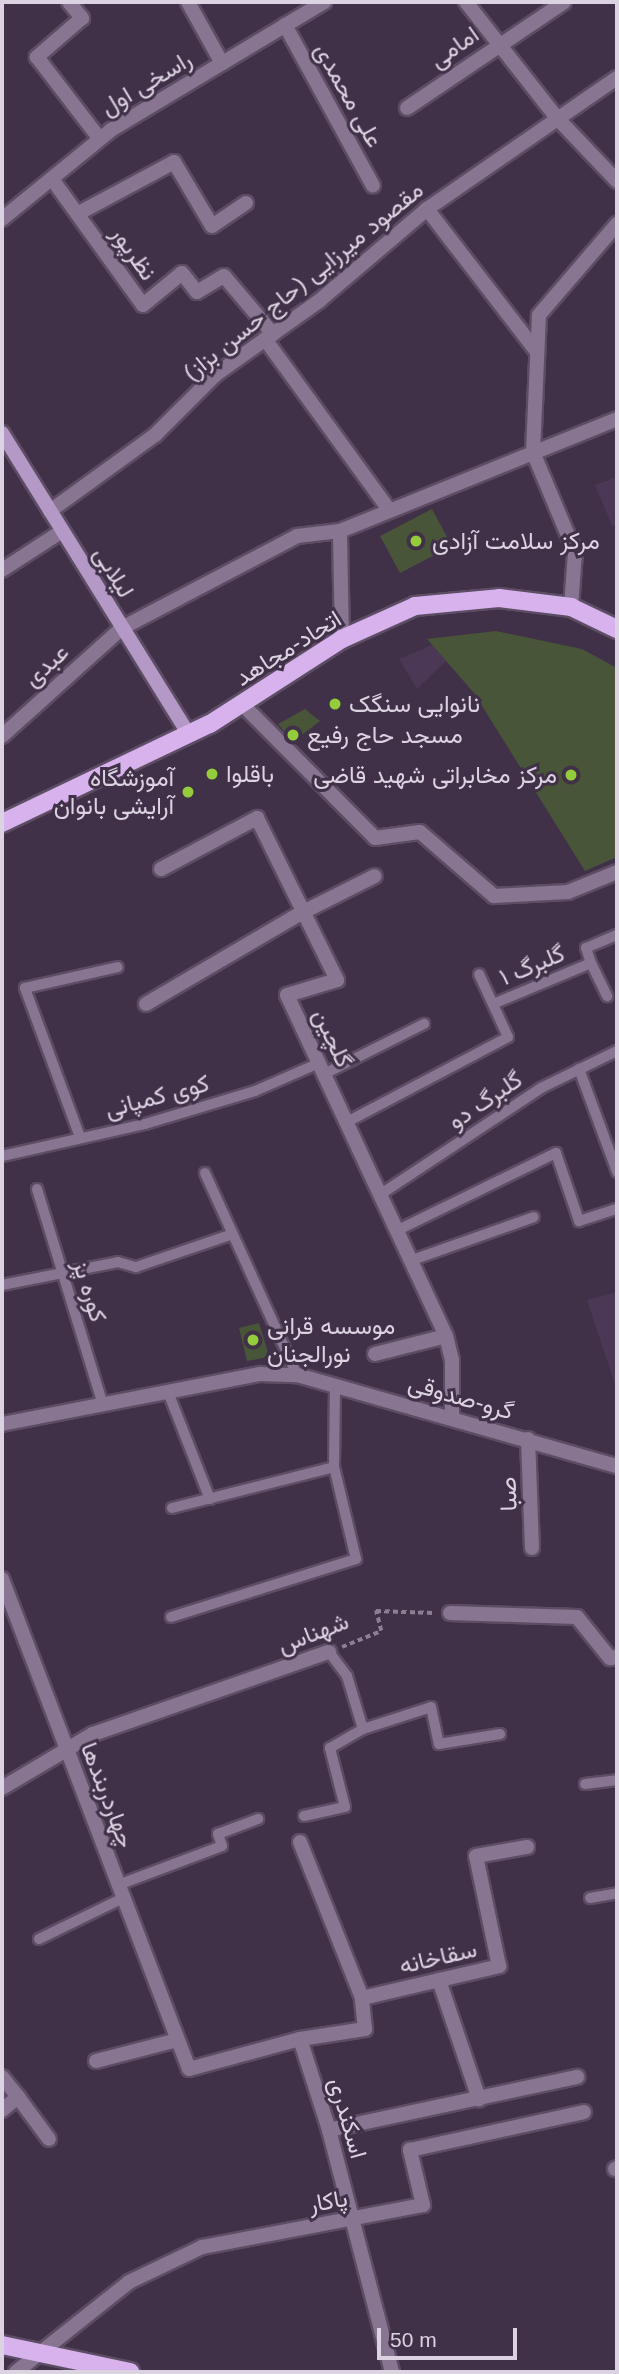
<!DOCTYPE html>
<html>
<head>
<meta charset="utf-8">
<style>
	body { margin:0 }
	#map { position:relative; width:619px; height:2374px; overflow:hidden; background:#403048; font-family:Helvetica,Vazirmatn,sans-serif }
	div>[style] { position:absolute }
	[style*='--x'] { left:calc(var(--x)*1px); top:calc(var(--y)*1px); width:calc(var(--w)*1px); rotate:calc(var(--a)*1deg) }
	.built>* { inset:0; background:#4b3856 }
	.building>* { inset:0; background:#485539 }
	.path>* { height:3.5px; margin-top:-1.75px; transform-origin:0; background:repeating-linear-gradient(90deg,#8b7f92 0 5px,transparent 0 8.5px) }
	.roads { filter:drop-shadow(2px 0 #5c4d64) drop-shadow(-2px 0 #5c4d64) drop-shadow(0 2px #5c4d64) drop-shadow(0 -2px #5c4d64) }
	.service>* { height:10px; margin:-5px; padding:0 5px; transform-origin:5px; border-radius:5px; background:#877592 }
	.minor>* { height:14px; margin:-7px; padding:0 7px; transform-origin:7px; border-radius:7px; background:#877592 }
	.tertiary>* { height:14px; margin:-7px; padding:0 7px; transform-origin:7px; border-radius:7px; background:#877592 }
	.secondary>* { height:14px; margin:-7px; padding:0 7px; transform-origin:7px; border-radius:7px; background:#b498c5 }
	.primary>* { height:18px; margin:-9px; padding:0 9px; transform-origin:9px; border-radius:9px; background:#d7b2ec }
	.dots>* { width:19px; height:19px; translate:-50% -50%; box-sizing:border-box; border:4px solid #403048; border-radius:50% }
	span { translate:-50% -50%; white-space:nowrap; text-align:center; line-height:1.15; -webkit-text-stroke:6px #403048; paint-order:stroke }
	.street-label { font-size:24px; color:#dcd3e2 }
	.poi-label { font-size:24px; color:#dcd3e2 }
	.left { translate:0 -50%; text-align:left }
	.right { translate:-100% -50%; text-align:right }
	.frame { position:absolute; inset:0; border:4px solid #dcd3e2; pointer-events:none }
	.scale { position:absolute; left:377px; top:2328px; width:140px; height:32px; box-sizing:border-box; border:4px solid #dcd3e2; border-top:0; padding-left:9px; font-size:21px; line-height:24px; white-space:nowrap; color:#dcd3e2; -webkit-text-stroke:5px #403048; paint-order:stroke }
</style>
</head>
<body>
<div id="map">
	<div class="built">
		<div style="clip-path:polygon(617px 477px,617px 524px,612px 526px,595px 485px)"></div>
		<div style="clip-path:polygon(432px 645px,446px 661px,417px 689px,399px 659px)"></div>
		<div style="clip-path:polygon(617px 1292px,617px 1390px,587px 1300px)"></div>
	</div>
	<div class="building">
		<div style="clip-path:polygon(432px 509px,452px 546px,400px 573px,380px 536px)"></div>
		<div style="clip-path:polygon(496px 631px,582px 649px,617px 668px,617px 857px,585px 871px,474px 693px,427px 639px)"></div>
		<div style="clip-path:polygon(305px 709px,320px 721px,293px 742px,278px 724px)"></div>
		<div style="clip-path:polygon(259px 1323px,268px 1352px,264px 1358px,247px 1361px,239px 1328px)"></div>
	</div>
	<div class="path">
		<div style="--x:342;--y:1647;--w:42;--a:-22.3"></div>
		<div style="--x:381;--y:1631;--w:21;--a:-104"></div>
		<div style="--x:376;--y:1611;--w:58;--a:2"></div>
	</div>
	<div class="roads">
		<div class="service">
			<div style="--x:591;--y:963;--w:16;--a:-108"></div>
			<div style="--x:586;--y:948;--w:34;--a:-23"></div>
			<div style="--x:493;--y:1004;--w:106;--a:-22.7"></div>
			<div style="--x:591;--y:963;--w:37;--a:64"></div>
			<div style="--x:579;--y:1069;--w:110;--a:69.7"></div>
			<div style="--x:324;--y:1074;--w:112;--a:-26.6"></div>
			<div style="--x:347;--y:1122;--w:182;--a:-27.8"></div>
			<div style="--x:508;--y:1037;--w:69;--a:-114.7"></div>
			<div style="--x:80;--y:1137;--w:159;--a:-110.3"></div>
			<div style="--x:25;--y:988;--w:95;--a:-12.7"></div>
			<div style="--x:2;--y:1156;--w:147;--a:-12.6"></div>
			<div style="--x:145;--y:1124;--w:115;--a:-16.7"></div>
			<div style="--x:255;--y:1091;--w:70;--a:-23.6"></div>
			<div style="--x:205;--y:1173;--w:222;--a:65.5"></div>
			<div style="--x:37;--y:1189;--w:226;--a:73"></div>
			<div style="--x:381;--y:1194;--w:192;--a:-33.5"></div>
			<div style="--x:541;--y:1088;--w:85;--a:-26"></div>
			<div style="--x:398;--y:1230;--w:176;--a:-26"></div>
			<div style="--x:556;--y:1153;--w:72;--a:71.3"></div>
			<div style="--x:579;--y:1221;--w:40;--a:-18"></div>
			<div style="--x:412;--y:1260;--w:129;--a:-19.4"></div>
			<div style="--x:2;--y:1285;--w:118;--a:-11.2"></div>
			<div style="--x:118;--y:1262;--w:19;--a:16"></div>
			<div style="--x:136;--y:1267;--w:102;--a:-18.8"></div>
			<div style="--x:168;--y:1392;--w:115;--a:68.6"></div>
			<div style="--x:172;--y:1508;--w:167;--a:-14.2"></div>
			<div style="--x:171;--y:1617;--w:194;--a:-17.4"></div>
			<div style="--x:356;--y:1559;--w:95;--a:-103.4"></div>
			<div style="--x:334;--y:1467;--w:81;--a:-89.3"></div>
			<div style="--x:329;--y:1652;--w:30;--a:53"></div>
			<div style="--x:347;--y:1676;--w:55;--a:73.2"></div>
			<div style="--x:363;--y:1729;--w:71;--a:-17.9"></div>
			<div style="--x:431;--y:1707;--w:38;--a:78"></div>
			<div style="--x:439;--y:1744;--w:62;--a:-9.3"></div>
			<div style="--x:585;--y:1784;--w:32;--a:-7"></div>
			<div style="--x:304;--y:1816;--w:42;--a:-12.4"></div>
			<div style="--x:345;--y:1807;--w:61;--a:-104.3"></div>
			<div style="--x:330;--y:1748;--w:38;--a:-30"></div>
			<div style="--x:118;--y:1885;--w:111;--a:-20.6"></div>
			<div style="--x:222;--y:1846;--w:13;--a:-108"></div>
			<div style="--x:218;--y:1834;--w:43;--a:-20.6"></div>
			<div style="--x:590;--y:1898;--w:27;--a:-10"></div>
			<div style="--x:39;--y:1939;--w:93;--a:-26"></div>
		</div>
		<div class="minor">
			<div style="--x:69;--y:2;--w:21;--a:51"></div>
			<div style="--x:82;--y:18;--w:60;--a:139.1"></div>
			<div style="--x:37;--y:57;--w:103;--a:52.5"></div>
			<div style="--x:188;--y:2;--w:70;--a:60.9"></div>
			<div style="--x:466;--y:2;--w:147;--a:51.9"></div>
			<div style="--x:557;--y:118;--w:87;--a:46.4"></div>
			<div style="--x:285;--y:25;--w:183;--a:61.3"></div>
			<div style="--x:407;--y:108;--w:189;--a:-34"></div>
			<div style="--x:52;--y:179;--w:155;--a:54.2"></div>
			<div style="--x:143;--y:305;--w:50;--a:-39.4"></div>
			<div style="--x:182;--y:273;--w:24;--a:52"></div>
			<div style="--x:197;--y:292;--w:31;--a:-31"></div>
			<div style="--x:224;--y:276;--w:76;--a:49.8"></div>
			<div style="--x:427;--y:209;--w:180;--a:52.4"></div>
			<div style="--x:79;--y:213;--w:108;--a:-28.2"></div>
			<div style="--x:174;--y:162;--w:74;--a:59.3"></div>
			<div style="--x:212;--y:226;--w:41;--a:-34.1"></div>
			<div style="--x:2;--y:219;--w:141;--a:-39.2"></div>
			<div style="--x:111;--y:130;--w:249;--a:-31"></div>
			<div style="--x:265;--y:339;--w:209;--a:54"></div>
			<div style="--x:50;--y:511;--w:130;--a:-35.9"></div>
			<div style="--x:155;--y:435;--w:85;--a:-45"></div>
			<div style="--x:215;--y:375;--w:128;--a:-35.4"></div>
			<div style="--x:319;--y:301;--w:142;--a:-40.4"></div>
			<div style="--x:427;--y:209;--w:231;--a:-34.6"></div>
			<div style="--x:2;--y:570;--w:72;--a:-33"></div>
			<div style="--x:571;--y:607;--w:55;--a:-85.8"></div>
			<div style="--x:575;--y:552;--w:108;--a:-112.8"></div>
			<div style="--x:533;--y:452;--w:137;--a:-87.5"></div>
			<div style="--x:539;--y:315;--w:120;--a:-49.4"></div>
			<div style="--x:342;--y:639;--w:108;--a:-91.1"></div>
			<div style="--x:340;--y:531;--w:299;--a:-22"></div>
			<div style="--x:243;--y:705;--w:187;--a:45.2"></div>
			<div style="--x:375;--y:838;--w:45;--a:-7.6"></div>
			<div style="--x:420;--y:832;--w:98;--a:40.9"></div>
			<div style="--x:494;--y:896;--w:74;--a:-3.1"></div>
			<div style="--x:568;--y:892;--w:53;--a:-22.2"></div>
			<div style="--x:2;--y:736;--w:161;--a:-42"></div>
			<div style="--x:122;--y:628;--w:198;--a:-27.7"></div>
			<div style="--x:297;--y:536;--w:43;--a:-6.6"></div>
			<div style="--x:161;--y:869;--w:109;--a:-28"></div>
			<div style="--x:257;--y:818;--w:181;--a:63.7"></div>
			<div style="--x:337;--y:980;--w:52;--a:163.3"></div>
			<div style="--x:287;--y:995;--w:376;--a:65"></div>
			<div style="--x:446;--y:1336;--w:25;--a:76"></div>
			<div style="--x:452;--y:1360;--w:58;--a:90"></div>
			<div style="--x:146;--y:1004;--w:182;--a:-30.4"></div>
			<div style="--x:303;--y:912;--w:80;--a:-26.6"></div>
			<div style="--x:375;--y:1354;--w:73;--a:-14.2"></div>
			<div style="--x:528;--y:1439;--w:109;--a:87.9"></div>
			<div style="--x:2;--y:1579;--w:524;--a:69.11"></div>
			<div style="--x:189;--y:2069;--w:115;--a:-15.1"></div>
			<div style="--x:300;--y:2039;--w:66;--a:-8.7"></div>
			<div style="--x:365;--y:2029;--w:31;--a:-96"></div>
			<div style="--x:362;--y:1998;--w:141;--a:-13.1"></div>
			<div style="--x:499;--y:1966;--w:112;--a:-101.8"></div>
			<div style="--x:476;--y:1856;--w:52;--a:-10"></div>
			<div style="--x:450;--y:1613;--w:127;--a:1.8"></div>
			<div style="--x:577;--y:1617;--w:53;--a:51.2"></div>
			<div style="--x:610;--y:1658;--w:7;--a:-8"></div>
			<div style="--x:2;--y:1788;--w:106;--a:-30.7"></div>
			<div style="--x:93;--y:1734;--w:250;--a:-19.2"></div>
			<div style="--x:300;--y:1842;--w:168;--a:68.3"></div>
			<div style="--x:439;--y:1980;--w:126;--a:71.4"></div>
			<div style="--x:300;--y:2039;--w:96;--a:72.3"></div>
			<div style="--x:329;--y:2130;--w:250;--a:75.4"></div>
			<div style="--x:96;--y:2061;--w:84;--a:-14.5"></div>
			<div style="--x:2;--y:2077;--w:26;--a:51"></div>
			<div style="--x:2;--y:2110;--w:21;--a:-39"></div>
			<div style="--x:18;--y:2097;--w:52;--a:53.6"></div>
			<div style="--x:329;--y:2130;--w:254;--a:-12.1"></div>
			<div style="--x:615;--y:2169;--w:2;--a:-27"></div>
			<div style="--x:16;--y:2372;--w:144;--a:-38.5"></div>
			<div style="--x:129;--y:2282;--w:81;--a:-25.6"></div>
			<div style="--x:202;--y:2247;--w:225;--a:-10.8"></div>
			<div style="--x:423;--y:2205;--w:57;--a:-103.3"></div>
			<div style="--x:410;--y:2150;--w:178;--a:-12.3"></div>
		</div>
		<div class="tertiary">
			<div style="--x:2;--y:1424;--w:263;--a:-11"></div>
			<div style="--x:260;--y:1374;--w:37;--a:2"></div>
			<div style="--x:297;--y:1375;--w:333;--a:15.9"></div>
		</div>
		<div class="secondary">
			<div style="--x:2;--y:433;--w:355;--a:58.2"></div>
		</div>
		<div class="primary">
			<div style="--x:2;--y:823;--w:230;--a:-25.5"></div>
			<div style="--x:210;--y:724;--w:157;--a:-32.8"></div>
			<div style="--x:342;--y:639;--w:80;--a:-24.3"></div>
			<div style="--x:415;--y:606;--w:84;--a:-5.4"></div>
			<div style="--x:499;--y:598;--w:73;--a:7.1"></div>
			<div style="--x:571;--y:607;--w:51;--a:25.6"></div>
			<div style="--x:2;--y:2345;--w:131;--a:11.9"></div>
		</div>
	</div>
	<div class="dots">
		<div style="left:416px;top:541px;background:#94cc3c"></div>
		<div style="left:335px;top:704px;background:#94cc3c"></div>
		<div style="left:293px;top:735px;background:#94cc3c"></div>
		<div style="left:212px;top:774px;background:#94cc3c"></div>
		<div style="left:571px;top:775px;background:#94cc3c"></div>
		<div style="left:188px;top:792px;background:#94cc3c"></div>
		<div style="left:253px;top:1340px;background:#94cc3c"></div>
	</div>
	<div class="street-label">
		<span style="left:454px;top:47px;rotate:-35deg">امامی</span>
		<span style="left:146px;top:83px;rotate:-31deg">راسخی اول</span>
		<span style="left:349px;top:95px;rotate:61deg">علی محمدی</span>
		<span style="left:134px;top:253px;rotate:55deg">نظرپور</span>
		<span style="left:303px;top:281px;rotate:-39deg">مقصود میرزایی (حاج حسن بزاز)</span>
		<span style="left:114px;top:572px;rotate:59deg">لیلابی</span>
		<span style="left:288px;top:648px;rotate:-32deg">اتحاد-مجاهد</span>
		<span style="left:46px;top:665px;rotate:-42deg">عبدی</span>
		<span style="left:532px;top:965px;rotate:-23deg">گلبرگ ۱</span>
		<span style="left:333px;top:1038px;rotate:65deg">گلچین</span>
		<span style="left:157px;top:1096px;rotate:-15deg">کوی کمپانی</span>
		<span style="left:485px;top:1100px;rotate:-34deg">گلبرگ دو</span>
		<span style="left:90px;top:1291px;rotate:73deg">کوره پز</span>
		<span style="left:461px;top:1397px;rotate:16deg">گرو-صدوقی</span>
		<span style="left:508px;top:1494px;rotate:-92deg">صبا</span>
		<span style="left:313px;top:1633px;rotate:-21deg">شهناس</span>
		<span style="left:108px;top:1795px;rotate:69deg">چهاردربندها</span>
		<span style="left:438px;top:1957px;rotate:-13deg">سقاخانه</span>
		<span style="left:348px;top:2118px;rotate:74deg">اسکندری</span>
		<span style="left:328px;top:2201px;rotate:-10deg">پاکار</span>
	</div>
	<div class="poi-label">
		<span class="left" style="left:432px;top:541px">مرکز سلامت آزادی</span>
		<span class="left" style="left:349px;top:704px">نانوایی سنگک</span>
		<span class="left" style="left:307px;top:735px">مسجد حاج رفیع</span>
		<span class="left" style="left:226px;top:774px">باقلوا</span>
		<span class="right" style="left:557px;top:775px">مرکز مخابراتی شهید قاضی</span>
		<span class="right" style="left:174px;top:792px">آموزشگاه<br>آرایشی بانوان</span>
		<span class="left" style="left:267px;top:1340px">موسسه قرانی<br>نورالجنان</span>
	</div>
	<div class="frame"></div>
	<div class="scale">50 m</div>
</div>
</body>
</html>
